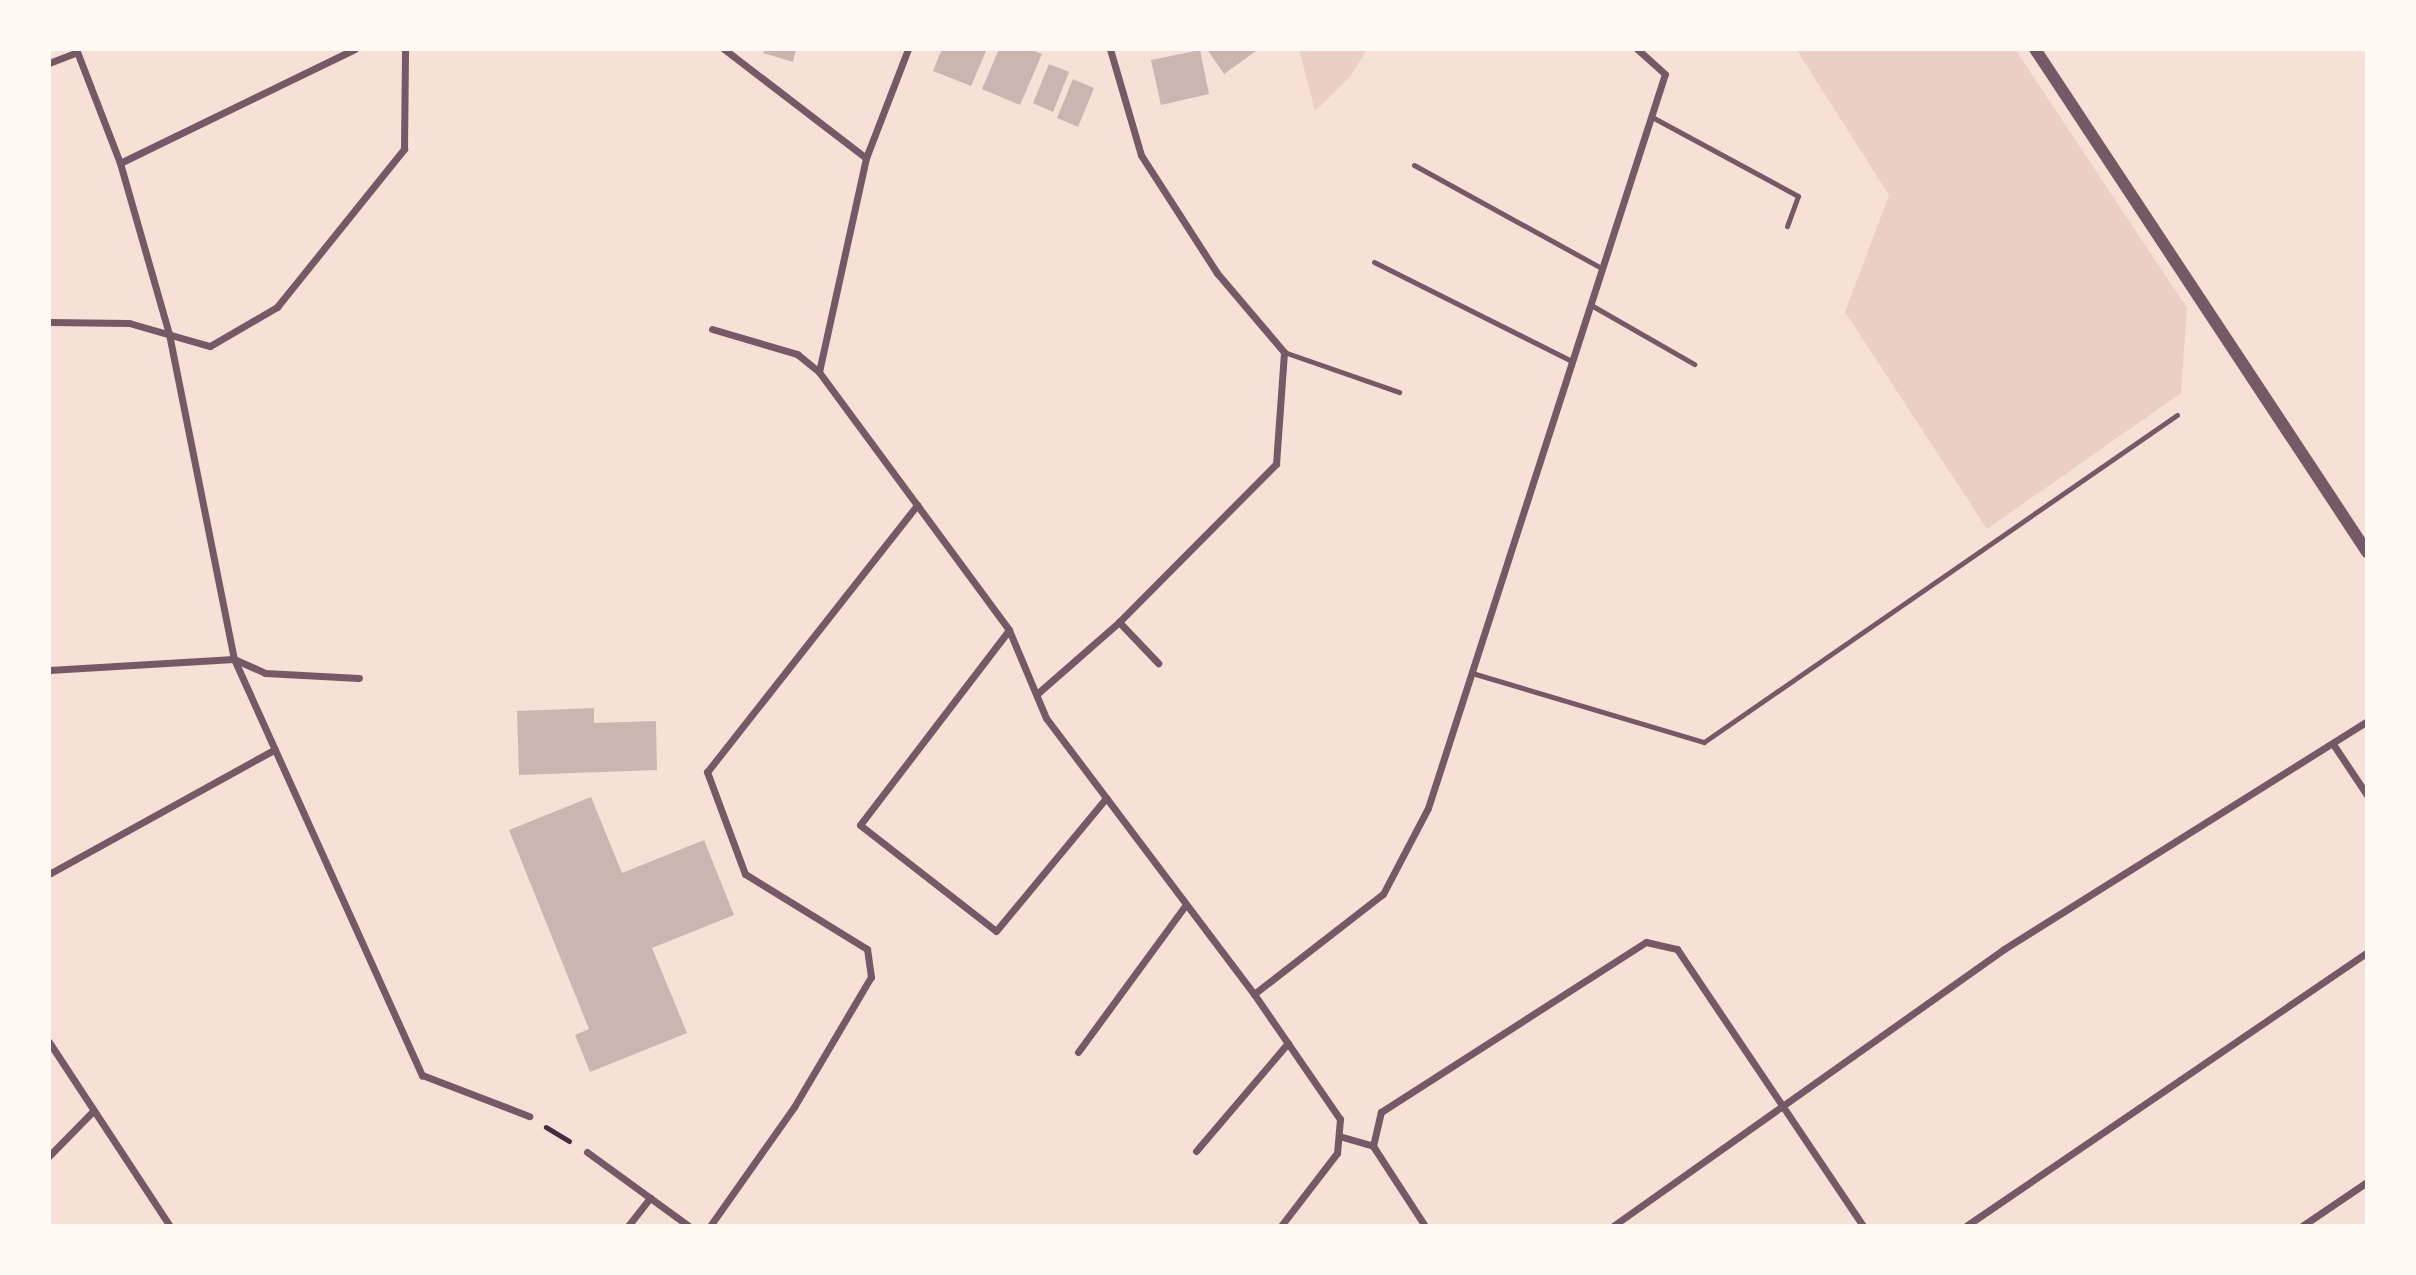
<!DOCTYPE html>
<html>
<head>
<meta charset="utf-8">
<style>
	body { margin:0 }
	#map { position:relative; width:2416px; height:1275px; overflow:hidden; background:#f7e1d7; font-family:"Asap Condensed",sans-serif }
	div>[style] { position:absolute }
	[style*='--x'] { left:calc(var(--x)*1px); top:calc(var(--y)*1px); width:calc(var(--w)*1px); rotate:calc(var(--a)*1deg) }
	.green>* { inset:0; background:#ebcfc5 }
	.building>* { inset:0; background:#ccb4b1 }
	.path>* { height:4.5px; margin:-2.25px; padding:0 2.25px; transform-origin:2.25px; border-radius:2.25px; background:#4a2c40 }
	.service>* { height:5px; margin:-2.5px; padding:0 2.5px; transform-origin:2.5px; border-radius:2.5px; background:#755966 }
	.minor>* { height:7px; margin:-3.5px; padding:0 3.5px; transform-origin:3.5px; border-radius:3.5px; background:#755966 }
	.tertiary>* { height:12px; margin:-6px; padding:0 6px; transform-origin:6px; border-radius:6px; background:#755966 }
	span { translate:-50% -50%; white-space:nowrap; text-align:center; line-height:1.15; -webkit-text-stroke:6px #fffaf5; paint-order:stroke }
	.frame { position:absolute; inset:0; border:51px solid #fffaf5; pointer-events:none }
</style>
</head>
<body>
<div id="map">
	<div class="green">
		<div style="clip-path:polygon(1299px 49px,1367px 49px,1350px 77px,1315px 111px)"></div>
		<div style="clip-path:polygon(1796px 49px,2015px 49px,2187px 308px,2181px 393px,1987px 529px,1845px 312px,1889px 195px)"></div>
	</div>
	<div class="building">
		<div style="clip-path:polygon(765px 49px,796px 49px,793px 62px,763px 53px)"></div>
		<div style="clip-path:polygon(942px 49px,987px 49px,971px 86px,933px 71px)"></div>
		<div style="clip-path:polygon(999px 49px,1030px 49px,1042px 54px,1020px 105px,982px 89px)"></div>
		<div style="clip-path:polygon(1207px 49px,1254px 49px,1256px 51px,1224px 74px)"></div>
		<div style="clip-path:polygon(1200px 50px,1209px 94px,1161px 105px,1151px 60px)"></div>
		<div style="clip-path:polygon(1049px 64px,1069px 72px,1053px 112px,1033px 103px)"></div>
		<div style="clip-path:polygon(1073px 79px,1094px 88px,1078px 127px,1057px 118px)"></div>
		<div style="clip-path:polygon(594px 708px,594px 723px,656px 721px,657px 770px,519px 775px,517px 711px)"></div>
		<div style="clip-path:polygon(591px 797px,622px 873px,704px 840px,734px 915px,652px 948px,687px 1033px,590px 1072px,575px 1035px,589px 1029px,509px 830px)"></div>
	</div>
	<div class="path">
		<div style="--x:546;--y:1127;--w:27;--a:31"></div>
	</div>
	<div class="service">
		<div style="--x:1652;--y:117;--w:166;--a:28.4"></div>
		<div style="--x:1798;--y:196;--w:32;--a:110"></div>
		<div style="--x:1414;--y:165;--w:213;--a:28.8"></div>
		<div style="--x:1374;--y:262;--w:221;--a:26.6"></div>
		<div style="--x:1591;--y:305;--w:119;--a:29.8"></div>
		<div style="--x:1284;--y:352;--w:122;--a:19.2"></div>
		<div style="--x:1472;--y:673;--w:242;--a:16.6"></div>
		<div style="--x:1704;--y:742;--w:575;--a:-34.66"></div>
	</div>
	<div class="minor">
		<div style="--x:76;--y:49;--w:122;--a:68.9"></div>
		<div style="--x:120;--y:163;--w:178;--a:74"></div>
		<div style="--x:169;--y:334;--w:331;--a:78.7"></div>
		<div style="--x:234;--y:659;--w:457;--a:65.7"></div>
		<div style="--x:422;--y:1075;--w:115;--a:21"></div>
		<div style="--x:724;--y:49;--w:179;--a:37.5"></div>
		<div style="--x:908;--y:49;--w:117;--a:111.1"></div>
		<div style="--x:866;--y:158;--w:219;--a:102.4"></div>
		<div style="--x:819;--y:372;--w:320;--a:53.6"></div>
		<div style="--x:1009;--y:630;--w:95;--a:67.2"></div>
		<div style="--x:1046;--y:718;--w:346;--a:53"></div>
		<div style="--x:1254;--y:994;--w:152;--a:55.5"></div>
		<div style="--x:1340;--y:1119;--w:34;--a:95"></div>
		<div style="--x:1337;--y:1153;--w:92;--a:127.5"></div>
		<div style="--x:49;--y:63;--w:30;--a:-21"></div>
		<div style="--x:120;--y:163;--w:261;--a:-25.9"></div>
		<div style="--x:49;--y:322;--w:80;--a:0.7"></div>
		<div style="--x:129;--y:323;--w:84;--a:15.9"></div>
		<div style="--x:210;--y:346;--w:78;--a:-30.2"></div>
		<div style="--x:277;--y:307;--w:203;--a:-51.2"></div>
		<div style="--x:404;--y:149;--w:100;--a:-89.4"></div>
		<div style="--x:712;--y:329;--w:89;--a:16.4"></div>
		<div style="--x:797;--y:354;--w:28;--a:39"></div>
		<div style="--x:1119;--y:622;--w:57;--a:46.4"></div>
		<div style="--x:1009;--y:630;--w:245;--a:127.4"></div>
		<div style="--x:860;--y:825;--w:172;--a:37.9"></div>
		<div style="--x:996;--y:931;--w:173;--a:-50.4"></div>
		<div style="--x:49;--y:670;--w:185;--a:-3.4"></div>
		<div style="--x:234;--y:659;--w:34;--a:24"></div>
		<div style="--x:265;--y:673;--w:94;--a:3"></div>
		<div style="--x:1038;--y:693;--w:108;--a:-41.2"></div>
		<div style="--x:1119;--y:622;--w:223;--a:-45.2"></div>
		<div style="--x:1276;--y:464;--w:112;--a:-85.9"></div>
		<div style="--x:1284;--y:352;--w:104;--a:-130.3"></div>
		<div style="--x:1217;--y:273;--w:140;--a:-122.8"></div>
		<div style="--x:1141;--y:155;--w:110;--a:-106.3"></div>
		<div style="--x:2333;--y:744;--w:61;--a:56.3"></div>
		<div style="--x:49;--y:874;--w:258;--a:-28.9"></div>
		<div style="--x:1254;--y:994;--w:163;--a:-37.8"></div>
		<div style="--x:1383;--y:894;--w:97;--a:-62.4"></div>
		<div style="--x:1428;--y:808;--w:771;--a:-72.11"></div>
		<div style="--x:1665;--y:74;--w:38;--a:-138"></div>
		<div style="--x:49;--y:1042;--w:220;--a:56.7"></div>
		<div style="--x:1078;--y:1052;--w:180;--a:-53.8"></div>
		<div style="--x:1339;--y:1136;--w:35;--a:16"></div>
		<div style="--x:1373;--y:1146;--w:95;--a:57"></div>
		<div style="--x:1373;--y:1146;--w:35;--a:-77"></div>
		<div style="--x:1381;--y:1112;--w:315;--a:-32.7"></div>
		<div style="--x:1646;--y:942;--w:32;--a:13"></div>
		<div style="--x:1677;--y:949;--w:334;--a:56.1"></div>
		<div style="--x:1196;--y:1151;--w:142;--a:-49.6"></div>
		<div style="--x:587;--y:1152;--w:126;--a:36"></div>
		<div style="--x:49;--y:1156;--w:64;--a:-45.6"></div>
		<div style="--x:628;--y:1226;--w:36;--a:-52"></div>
		<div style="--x:710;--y:1226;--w:146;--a:-54.8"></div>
		<div style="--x:794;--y:1107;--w:151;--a:-59.4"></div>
		<div style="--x:871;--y:977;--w:28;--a:-98"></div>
		<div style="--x:867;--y:949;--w:143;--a:-148.4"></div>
		<div style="--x:745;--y:874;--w:109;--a:-110.4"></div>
		<div style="--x:707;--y:772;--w:340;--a:-51.8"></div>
		<div style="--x:1613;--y:1226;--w:479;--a:-35.3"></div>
		<div style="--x:2004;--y:949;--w:429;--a:-32.1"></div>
		<div style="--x:1966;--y:1226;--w:486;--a:-34.3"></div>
		<div style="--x:2302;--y:1226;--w:78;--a:-34.1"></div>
	</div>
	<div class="tertiary">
		<div style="--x:2035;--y:49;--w:603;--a:56.57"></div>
	</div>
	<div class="frame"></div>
</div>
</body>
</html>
